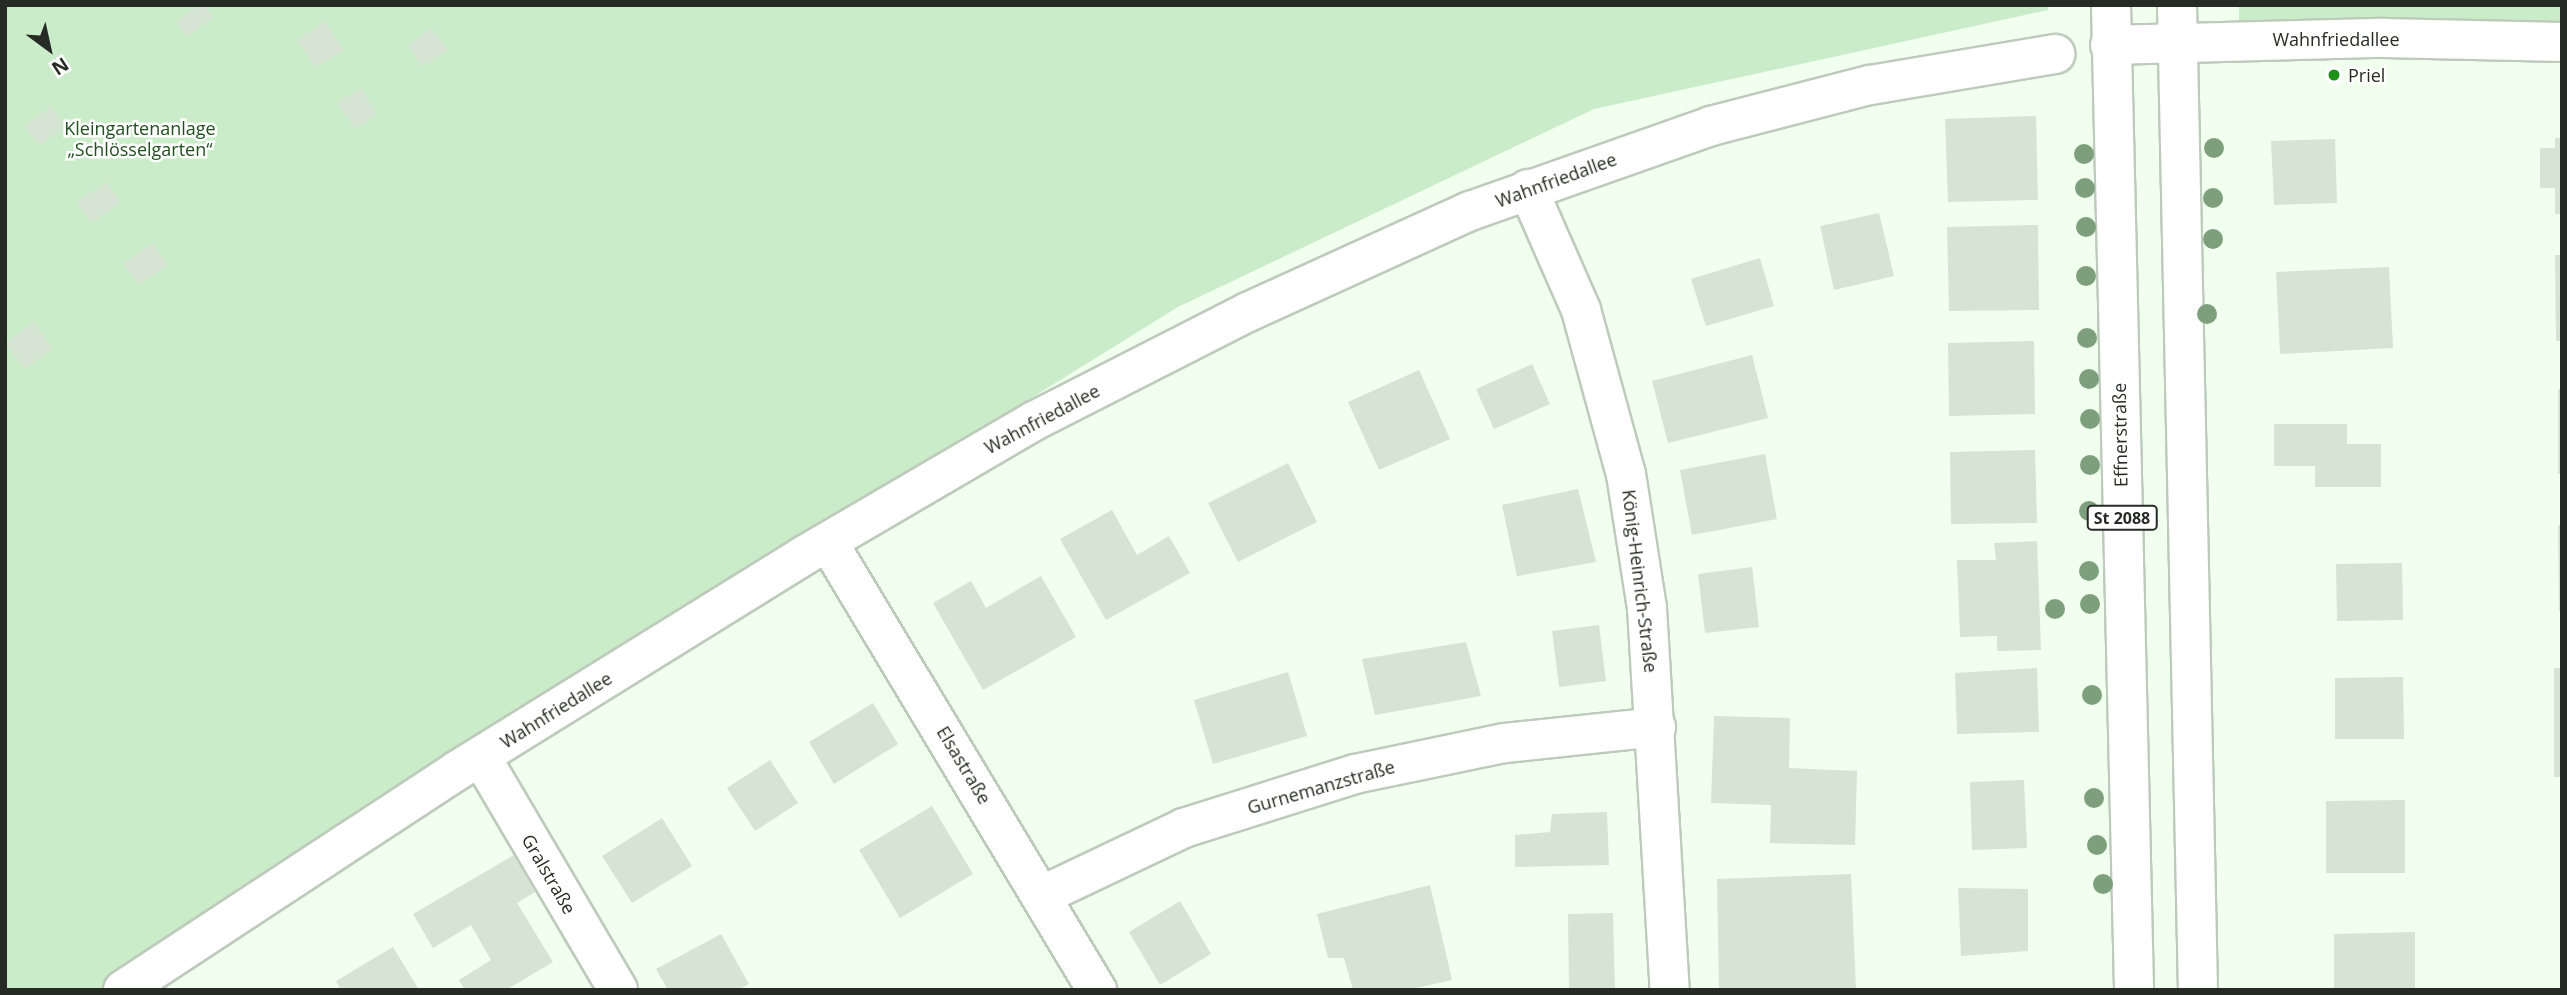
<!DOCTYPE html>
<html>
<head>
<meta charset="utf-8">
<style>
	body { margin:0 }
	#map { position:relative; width:2567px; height:995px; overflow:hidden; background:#f0ffee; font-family:"Open Sans",sans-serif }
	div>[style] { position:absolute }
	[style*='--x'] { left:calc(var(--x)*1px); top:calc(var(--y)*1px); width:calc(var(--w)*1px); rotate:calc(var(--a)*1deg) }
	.green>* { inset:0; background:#cbecc8 }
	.building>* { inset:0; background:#d5e4d3 }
	.roads { filter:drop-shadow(2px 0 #bdcbbb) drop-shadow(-2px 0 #bdcbbb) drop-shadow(0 2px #bdcbbb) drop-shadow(0 -2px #bdcbbb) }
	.street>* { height:38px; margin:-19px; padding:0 19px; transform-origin:19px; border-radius:19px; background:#fff }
	.primary>* { height:38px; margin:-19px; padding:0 19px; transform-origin:19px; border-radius:19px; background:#fff }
	.trees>* { width:20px; height:20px; margin:-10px; border-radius:50%; background:#7e9f7c }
	.dots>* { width:19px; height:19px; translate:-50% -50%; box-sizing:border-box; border:4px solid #fff; border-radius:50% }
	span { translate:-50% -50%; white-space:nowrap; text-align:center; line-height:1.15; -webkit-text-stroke:5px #fff; paint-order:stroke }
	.shield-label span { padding:2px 5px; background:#fff; border:2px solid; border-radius:5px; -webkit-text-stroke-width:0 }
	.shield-label { font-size:16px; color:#262b25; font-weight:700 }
	.street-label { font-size:18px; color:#262b25 }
	.poi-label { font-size:18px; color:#262b25 }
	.left { translate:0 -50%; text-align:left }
	.park-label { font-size:18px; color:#21501e }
	.frame { position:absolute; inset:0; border:7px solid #262b25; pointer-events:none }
	.north { position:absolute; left:14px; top:14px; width:70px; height:70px; -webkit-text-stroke:5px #fff; paint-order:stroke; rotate:147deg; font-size:19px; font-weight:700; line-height:28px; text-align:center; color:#262b25 }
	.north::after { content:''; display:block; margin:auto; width:24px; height:32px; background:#262b25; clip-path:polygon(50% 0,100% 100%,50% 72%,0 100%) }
</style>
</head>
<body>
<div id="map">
	<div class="green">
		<div style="clip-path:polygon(5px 5px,2048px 5px,2048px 10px,1594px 109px,1178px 307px,772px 559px,108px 990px,5px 990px)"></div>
		<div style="clip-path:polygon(2239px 5px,2562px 5px,2562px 32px,2239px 26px)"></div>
	</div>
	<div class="building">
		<div style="clip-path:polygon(199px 5px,205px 5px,213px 18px,187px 37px,176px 21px)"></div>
		<div style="clip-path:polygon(325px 21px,344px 50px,316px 68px,297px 40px)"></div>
		<div style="clip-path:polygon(432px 28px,448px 50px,422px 67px,407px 45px)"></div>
		<div style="clip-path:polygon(361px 88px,378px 114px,355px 129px,337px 103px)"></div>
		<div style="clip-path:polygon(51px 107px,65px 127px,39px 146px,24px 126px)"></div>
		<div style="clip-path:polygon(2036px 116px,2038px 200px,1948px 202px,1945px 119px)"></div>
		<div style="clip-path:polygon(2555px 138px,2562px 138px,2562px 214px,2555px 214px,2555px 188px,2540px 188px,2540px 148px,2555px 148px)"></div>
		<div style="clip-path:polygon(2335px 139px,2337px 203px,2274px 205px,2271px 141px)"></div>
		<div style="clip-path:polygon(107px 182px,121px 203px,91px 223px,76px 202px)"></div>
		<div style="clip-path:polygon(1879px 213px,1894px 276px,1834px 290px,1820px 226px)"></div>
		<div style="clip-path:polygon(2038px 225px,2039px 310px,1949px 311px,1947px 227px)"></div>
		<div style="clip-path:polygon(153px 243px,168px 265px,139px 285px,123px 263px)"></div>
		<div style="clip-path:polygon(2555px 255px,2562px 255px,2562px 341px,2556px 341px)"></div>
		<div style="clip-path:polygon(1760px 258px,1774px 306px,1706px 326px,1691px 279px)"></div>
		<div style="clip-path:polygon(2389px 267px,2393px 348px,2280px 354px,2276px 272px)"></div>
		<div style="clip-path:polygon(33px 322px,53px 348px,25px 369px,5px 343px)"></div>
		<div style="clip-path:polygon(2034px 341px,2035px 414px,1949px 416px,1948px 343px)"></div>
		<div style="clip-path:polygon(1752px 355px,1768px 418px,1668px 443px,1652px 381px)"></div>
		<div style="clip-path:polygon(1532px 364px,1550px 404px,1494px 429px,1476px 389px)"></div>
		<div style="clip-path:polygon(1419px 370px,1450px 439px,1379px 470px,1348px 402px)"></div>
		<div style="clip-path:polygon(2558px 389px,2562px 389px,2562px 474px,2558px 474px)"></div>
		<div style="clip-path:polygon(2274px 424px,2347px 424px,2347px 444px,2381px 444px,2381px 487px,2315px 487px,2315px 466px,2274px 466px)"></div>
		<div style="clip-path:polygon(2035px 450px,2037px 523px,1951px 524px,1950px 452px)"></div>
		<div style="clip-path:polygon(1765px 454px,1777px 519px,1692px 535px,1680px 470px)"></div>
		<div style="clip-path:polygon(1288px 463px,1317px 522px,1238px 562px,1208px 503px)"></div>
		<div style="clip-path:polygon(1578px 489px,1596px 562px,1517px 576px,1502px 505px)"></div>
		<div style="clip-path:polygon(1112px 510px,1137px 555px,1169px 536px,1190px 573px,1106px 620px,1060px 539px)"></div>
		<div style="clip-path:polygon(2558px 525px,2562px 525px,2562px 611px,2559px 611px)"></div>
		<div style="clip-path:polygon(2037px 541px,2041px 650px,1997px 651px,1997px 636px,1960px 637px,1957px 560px,1996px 560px,1994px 543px)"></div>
		<div style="clip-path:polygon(2402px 563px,2403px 620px,2337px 621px,2336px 564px)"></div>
		<div style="clip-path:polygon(1752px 567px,1759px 627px,1705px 633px,1698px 574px)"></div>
		<div style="clip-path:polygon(1041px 576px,1076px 637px,983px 690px,933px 603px,971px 581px,986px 608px)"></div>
		<div style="clip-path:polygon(1599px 625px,1606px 681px,1559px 687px,1552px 631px)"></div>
		<div style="clip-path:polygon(1466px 642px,1481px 696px,1375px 715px,1362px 659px)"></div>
		<div style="clip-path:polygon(2037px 668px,2039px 732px,1957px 734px,1955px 673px)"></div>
		<div style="clip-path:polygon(2554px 668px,2562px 668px,2562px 777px,2554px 777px)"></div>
		<div style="clip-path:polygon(1288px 672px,1307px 736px,1213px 764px,1194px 700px)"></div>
		<div style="clip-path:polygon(2403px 677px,2404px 739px,2335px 739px,2335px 678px)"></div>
		<div style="clip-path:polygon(873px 703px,898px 744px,834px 784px,809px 742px)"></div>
		<div style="clip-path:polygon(1714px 716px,1790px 718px,1789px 768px,1857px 771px,1855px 845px,1770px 843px,1771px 805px,1711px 803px)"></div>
		<div style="clip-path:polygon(770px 760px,798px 803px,755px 831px,727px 788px)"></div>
		<div style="clip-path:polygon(2024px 780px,2027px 848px,1972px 850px,1970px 782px)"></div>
		<div style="clip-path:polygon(2405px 800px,2405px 873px,2326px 873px,2326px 801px)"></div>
		<div style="clip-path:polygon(932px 806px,973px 874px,900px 918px,859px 850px)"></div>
		<div style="clip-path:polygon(1607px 812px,1609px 865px,1515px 867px,1515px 835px,1550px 832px,1552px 814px)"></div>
		<div style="clip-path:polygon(662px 818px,692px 866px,632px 903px,602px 856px)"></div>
		<div style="clip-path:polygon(514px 855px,535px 892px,517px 903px,553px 962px,506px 990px,465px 990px,459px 980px,491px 960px,471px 925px,433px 948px,413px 914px)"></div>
		<div style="clip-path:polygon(1851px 874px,1856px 990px,1719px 990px,1717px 879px)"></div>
		<div style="clip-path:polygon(1430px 885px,1452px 980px,1408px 990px,1353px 990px,1344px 958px,1328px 958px,1317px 914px)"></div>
		<div style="clip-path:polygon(1958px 888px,2028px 889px,2028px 951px,1961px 956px)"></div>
		<div style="clip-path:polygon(1180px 901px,1211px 954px,1160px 985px,1129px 932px)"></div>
		<div style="clip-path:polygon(1613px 913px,1615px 989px,1569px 989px,1568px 914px)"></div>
		<div style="clip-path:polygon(2415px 932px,2415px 990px,2334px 990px,2334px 934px)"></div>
		<div style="clip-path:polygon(721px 934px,749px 984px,738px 990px,668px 990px,656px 969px)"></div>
		<div style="clip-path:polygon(393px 947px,419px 990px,341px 990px,336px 981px)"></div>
	</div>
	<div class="roads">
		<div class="street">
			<div style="--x:2110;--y:45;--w:273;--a:-1.5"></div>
			<div style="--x:2383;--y:38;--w:179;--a:1.3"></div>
			<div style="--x:1528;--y:189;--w:132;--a:66.3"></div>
			<div style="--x:1581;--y:310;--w:170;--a:74.7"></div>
			<div style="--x:1626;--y:474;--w:136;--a:81.1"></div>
			<div style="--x:1647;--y:608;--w:383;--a:86.6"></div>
			<div style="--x:828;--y:542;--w:523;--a:59.02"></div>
			<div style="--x:481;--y:757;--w:270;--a:59.5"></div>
			<div style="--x:1043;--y:895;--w:156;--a:-25.4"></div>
			<div style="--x:1184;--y:828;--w:179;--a:-17.5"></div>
			<div style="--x:1355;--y:774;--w:153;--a:-11.7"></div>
			<div style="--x:1505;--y:743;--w:152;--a:-6"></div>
			<div style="--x:123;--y:990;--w:401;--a:-33.3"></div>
			<div style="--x:458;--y:770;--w:406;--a:-31.8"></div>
			<div style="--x:803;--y:556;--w:268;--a:-30.3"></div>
			<div style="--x:1034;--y:421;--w:240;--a:-27"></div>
			<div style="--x:1248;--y:312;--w:244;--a:-24.5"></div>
			<div style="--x:1470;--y:211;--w:256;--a:-19.4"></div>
			<div style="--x:1711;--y:126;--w:164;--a:-14.5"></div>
			<div style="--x:1870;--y:85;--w:188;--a:-9.5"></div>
		</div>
		<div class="primary">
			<div style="--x:2111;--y:5;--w:985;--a:88.66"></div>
			<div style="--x:2177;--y:5;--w:985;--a:88.78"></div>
		</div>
	</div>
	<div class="trees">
		<div style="left:2214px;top:148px"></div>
		<div style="left:2084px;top:154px"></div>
		<div style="left:2085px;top:188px"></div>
		<div style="left:2213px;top:198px"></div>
		<div style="left:2086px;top:227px"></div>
		<div style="left:2213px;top:239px"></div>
		<div style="left:2086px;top:276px"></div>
		<div style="left:2207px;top:314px"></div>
		<div style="left:2087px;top:338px"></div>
		<div style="left:2089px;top:379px"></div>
		<div style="left:2090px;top:419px"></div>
		<div style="left:2090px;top:465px"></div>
		<div style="left:2089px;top:511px"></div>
		<div style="left:2089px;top:571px"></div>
		<div style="left:2090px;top:604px"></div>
		<div style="left:2055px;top:609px"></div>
		<div style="left:2092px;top:695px"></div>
		<div style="left:2094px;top:798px"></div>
		<div style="left:2097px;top:845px"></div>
		<div style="left:2103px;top:884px"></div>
	</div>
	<div class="dots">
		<div style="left:2334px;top:75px;background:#1e9019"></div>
	</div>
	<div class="shield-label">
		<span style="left:2122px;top:518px">St 2088</span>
	</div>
	<div class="street-label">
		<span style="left:2336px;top:39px">Wahnfriedallee</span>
		<span style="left:1556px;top:180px;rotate:-20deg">Wahnfriedallee</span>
		<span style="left:1042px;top:419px;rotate:-28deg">Wahnfriedallee</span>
		<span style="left:2120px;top:435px;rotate:-91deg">Effnerstraße</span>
		<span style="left:1640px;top:581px;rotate:83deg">König-Heinrich-Straße</span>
		<span style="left:556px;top:710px;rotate:-32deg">Wahnfriedallee</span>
		<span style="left:964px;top:765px;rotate:59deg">Elsastraße</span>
		<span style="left:1321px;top:787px;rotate:-16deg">Gurnemanzstraße</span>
		<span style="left:549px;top:874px;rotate:60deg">Gralstraße</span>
	</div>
	<div class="poi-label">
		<span class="left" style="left:2348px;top:75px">Priel</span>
	</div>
	<div class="park-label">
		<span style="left:140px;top:139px">Kleingartenanlage<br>„Schlösselgarten“</span>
	</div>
	<div class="frame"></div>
	<div class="north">N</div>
</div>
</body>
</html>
